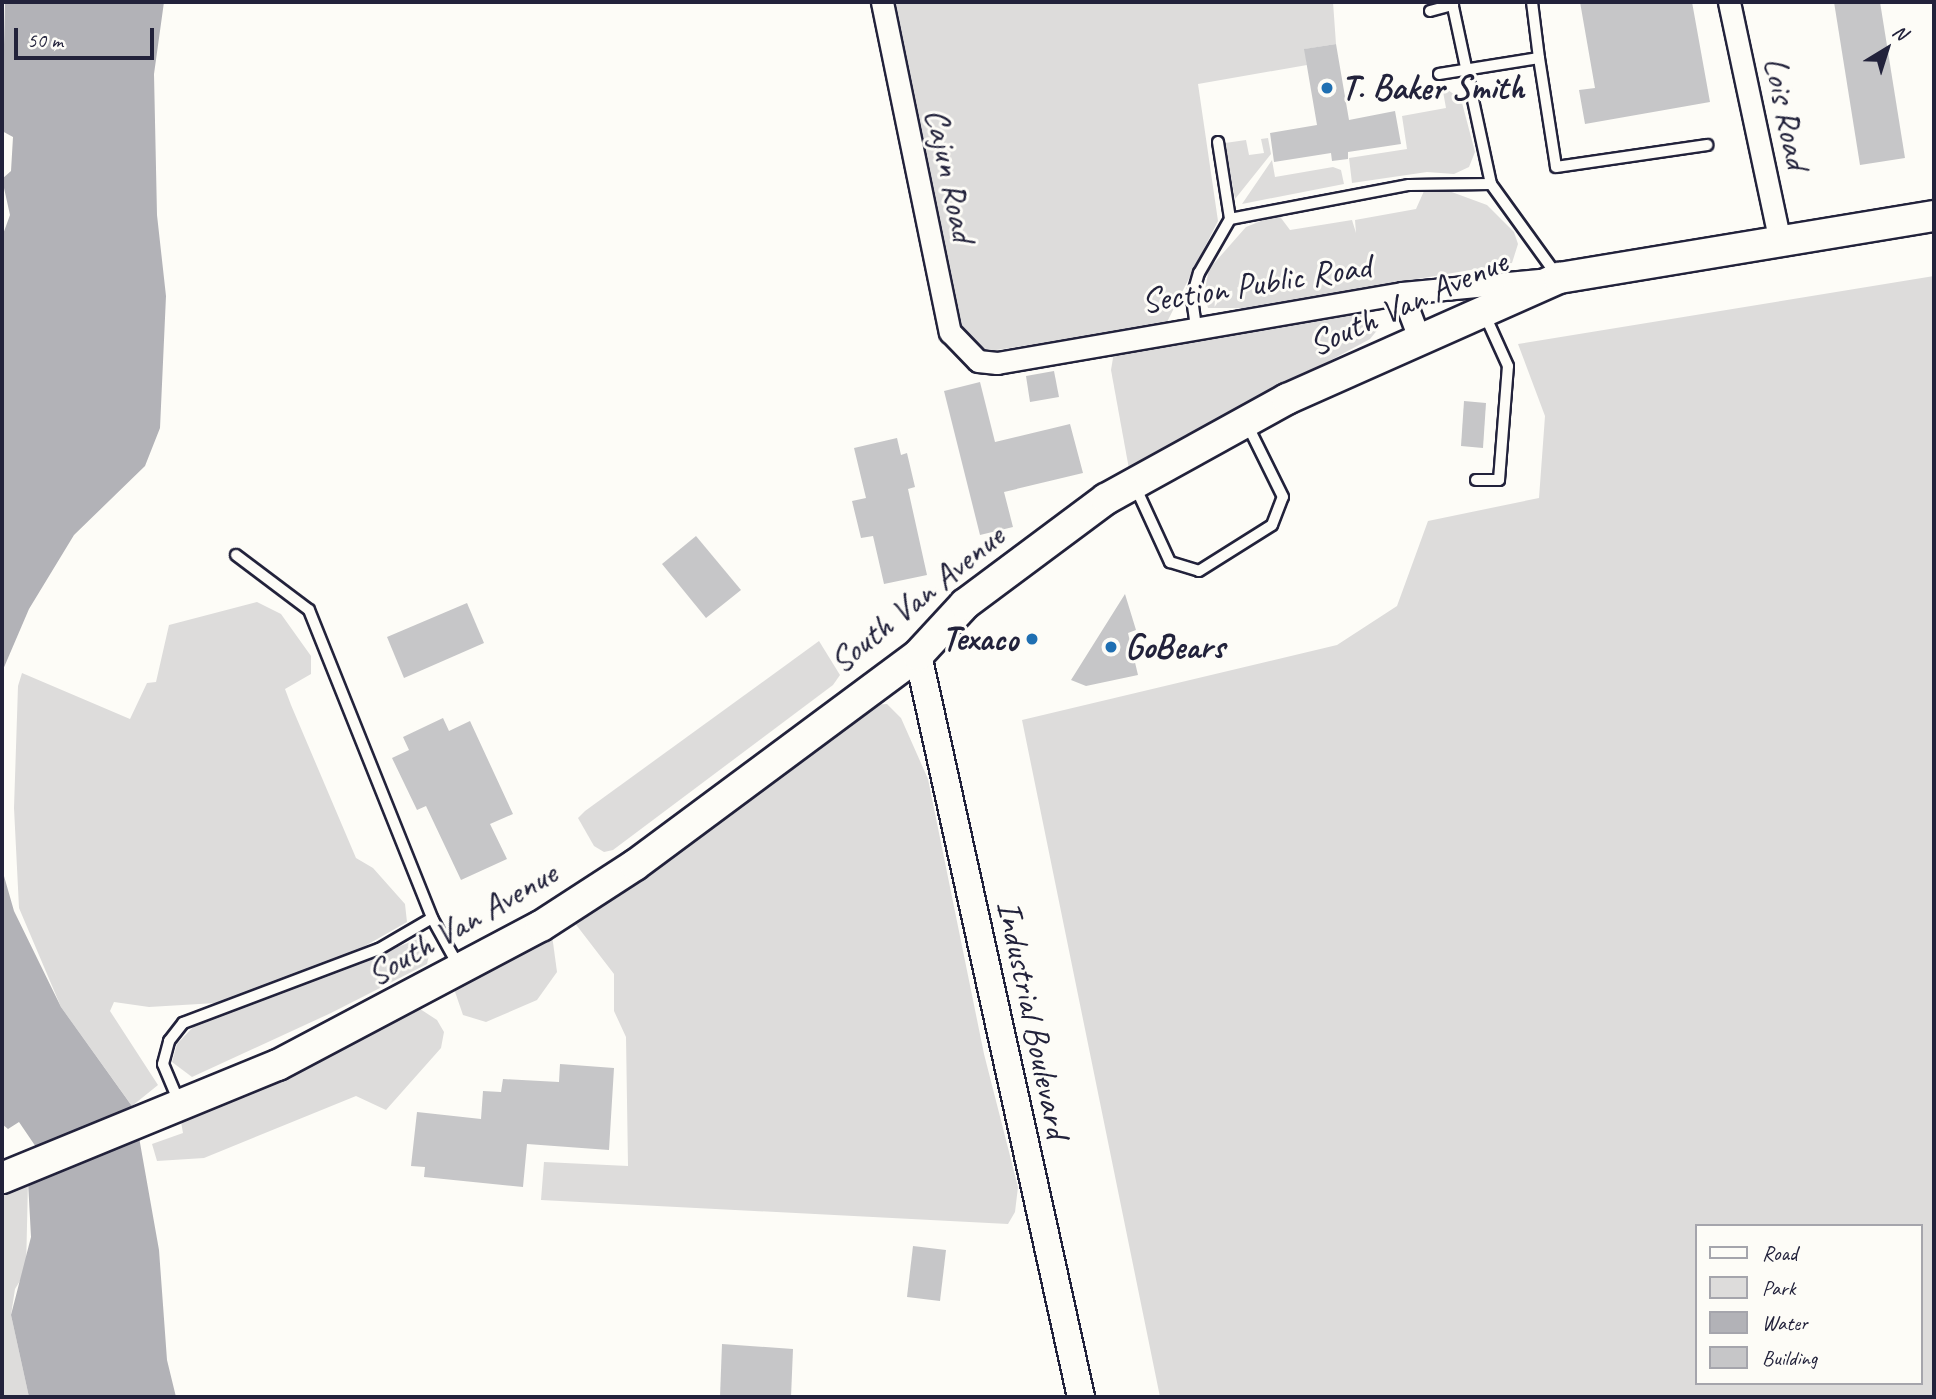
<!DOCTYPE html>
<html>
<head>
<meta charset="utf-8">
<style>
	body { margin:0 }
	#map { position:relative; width:1936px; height:1399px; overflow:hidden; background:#fdfcf7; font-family:Caveat,sans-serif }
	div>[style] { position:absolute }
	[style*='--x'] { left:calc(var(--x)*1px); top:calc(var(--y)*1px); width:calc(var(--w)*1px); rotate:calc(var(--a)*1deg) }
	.green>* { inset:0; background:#dddcdb }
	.water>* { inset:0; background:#b2b2b7 }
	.building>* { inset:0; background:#c6c6c8 }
	.roads { filter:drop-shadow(2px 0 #22223b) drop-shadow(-2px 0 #22223b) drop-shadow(0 2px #22223b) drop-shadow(0 -2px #22223b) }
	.service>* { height:10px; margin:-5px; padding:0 5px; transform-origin:5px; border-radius:5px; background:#fdfcf7 }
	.minor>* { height:21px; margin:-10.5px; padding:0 10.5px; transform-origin:10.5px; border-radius:10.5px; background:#fdfcf7 }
	.tertiary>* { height:26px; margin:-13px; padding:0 13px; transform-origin:13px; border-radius:13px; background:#fdfcf7 }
	.secondary>* { height:30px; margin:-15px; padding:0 15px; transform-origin:15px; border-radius:15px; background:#fdfcf7 }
	.dots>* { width:19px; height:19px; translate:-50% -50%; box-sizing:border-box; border:4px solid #fdfcf7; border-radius:50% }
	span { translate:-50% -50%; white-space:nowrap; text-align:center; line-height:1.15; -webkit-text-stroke:6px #fdfcf7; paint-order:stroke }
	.poi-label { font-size:35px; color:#22223b; font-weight:700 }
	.left { translate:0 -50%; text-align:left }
	.right { translate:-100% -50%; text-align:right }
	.street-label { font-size:35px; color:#22223b }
	.frame { position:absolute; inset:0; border:4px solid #22223b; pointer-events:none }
	.legend { position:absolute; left:1695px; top:1224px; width:228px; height:161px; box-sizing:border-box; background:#fdfcf7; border:2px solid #a5a5ac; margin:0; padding:9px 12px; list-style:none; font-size:21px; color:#22223b }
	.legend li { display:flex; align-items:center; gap:14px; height:35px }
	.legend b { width:35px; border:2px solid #a5a5ac }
	.north { position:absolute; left:1852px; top:14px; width:70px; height:70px; -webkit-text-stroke:5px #fdfcf7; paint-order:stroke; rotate:38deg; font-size:19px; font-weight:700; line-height:28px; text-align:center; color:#22223b }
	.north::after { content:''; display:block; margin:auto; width:24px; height:32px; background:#22223b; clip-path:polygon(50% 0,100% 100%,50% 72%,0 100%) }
	.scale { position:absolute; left:14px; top:28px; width:140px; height:32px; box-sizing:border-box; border:4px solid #22223b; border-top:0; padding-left:9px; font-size:21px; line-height:24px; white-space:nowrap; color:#22223b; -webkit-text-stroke:5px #fdfcf7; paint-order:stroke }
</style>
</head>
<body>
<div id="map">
	<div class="green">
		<div style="clip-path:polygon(886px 2px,1333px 2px,1336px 44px,1305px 49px,1307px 65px,1198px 84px,1218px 221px,1166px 324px,983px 352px,959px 334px)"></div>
		<div style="clip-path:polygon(1442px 86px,1461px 99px,1475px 152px,1469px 167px,1454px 174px,1427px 172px,1352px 183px,1349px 158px,1407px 149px,1402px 116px,1446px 108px)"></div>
		<div style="clip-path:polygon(1268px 138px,1271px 154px,1235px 199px,1225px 143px,1246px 140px,1249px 155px,1264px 153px,1261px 139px)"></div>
		<div style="clip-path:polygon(1272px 160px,1275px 177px,1333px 167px,1341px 170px,1344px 184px,1242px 204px)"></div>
		<div style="clip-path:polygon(1424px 191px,1449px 191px,1487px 205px,1514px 232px,1518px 244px,1512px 263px,1244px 308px,1208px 308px,1204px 294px,1209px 269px,1246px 227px,1278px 214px,1290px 230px,1352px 220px,1356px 233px,1355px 220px,1416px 209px)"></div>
		<div style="clip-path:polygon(evenodd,1934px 276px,1934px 1397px,1160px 1397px,1022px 720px,1337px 645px,1397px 606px,1428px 521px,1539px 498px,1545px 416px,1518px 344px,1934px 276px,1696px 1226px,1920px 1226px,1920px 1383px,1696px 1383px,1696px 1226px)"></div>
		<div style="clip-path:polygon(1338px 314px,1361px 314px,1379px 328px,1370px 339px,1129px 469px,1111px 370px,1114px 352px)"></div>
		<div style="clip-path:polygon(257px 602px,281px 614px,311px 656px,311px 674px,285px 689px,291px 705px,356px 858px,373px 868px,405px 904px,407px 922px,351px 954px,216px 1003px,149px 1007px,114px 1002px,110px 1011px,158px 1085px,132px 1106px,61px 1007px,19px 908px,14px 808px,18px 686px,22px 673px,130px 719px,147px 683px,156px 682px,169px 625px)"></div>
		<div style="clip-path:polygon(819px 641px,840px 675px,833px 685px,613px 850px,604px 852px,594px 846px,578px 818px,585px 811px)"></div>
		<div style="clip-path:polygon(887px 704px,901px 718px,928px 779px,984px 1054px,1018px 1187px,1015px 1212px,1008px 1224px,541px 1200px,544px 1162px,628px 1166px,626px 1037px,614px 1011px,614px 974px,574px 922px,873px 705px)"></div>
		<div style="clip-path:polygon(552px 935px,557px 972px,537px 1000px,486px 1022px,463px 1015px,453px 986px)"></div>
		<div style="clip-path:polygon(423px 937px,431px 946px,427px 964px,331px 1013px,192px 1077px,172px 1062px,177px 1044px,194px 1026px)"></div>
		<div style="clip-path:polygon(417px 1007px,437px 1020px,444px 1032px,441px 1048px,386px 1110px,356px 1096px,204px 1158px,157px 1161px,152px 1144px,183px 1133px,180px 1116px)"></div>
		<div style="clip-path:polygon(28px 1181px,26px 1271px,15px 1289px,11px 1315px,29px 1397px,2px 1397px,2px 1186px)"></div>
	</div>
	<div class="water">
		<div style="clip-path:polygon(5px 2px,164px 2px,154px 74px,157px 215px,166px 296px,160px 428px,145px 466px,74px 535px,29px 609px,2px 672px,2px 237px,10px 215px,2px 179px,11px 171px,13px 137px,2px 131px)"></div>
		<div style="clip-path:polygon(2px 869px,14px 911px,61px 1007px,134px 1109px,159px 1250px,167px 1360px,176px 1397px,29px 1397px,11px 1315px,31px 1237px,28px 1181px,36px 1147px,19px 1122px,8px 1129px,2px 1124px)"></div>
	</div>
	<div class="building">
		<div style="clip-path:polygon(1580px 2px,1692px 2px,1710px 102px,1585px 124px,1579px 90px,1595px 88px)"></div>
		<div style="clip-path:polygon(1834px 2px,1880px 2px,1905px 158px,1860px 165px)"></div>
		<div style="clip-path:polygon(1336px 44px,1349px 120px,1395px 111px,1401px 144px,1348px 152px,1348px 159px,1332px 161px,1331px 153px,1274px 162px,1270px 133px,1317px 125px,1304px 49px)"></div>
		<div style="clip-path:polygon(1054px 371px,1059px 397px,1030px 402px,1026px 376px)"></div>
		<div style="clip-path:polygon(980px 382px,995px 442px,1070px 424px,1083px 473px,1004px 492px,1013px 527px,980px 535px,944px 391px)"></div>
		<div style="clip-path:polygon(1464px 401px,1486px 403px,1483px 448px,1461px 446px)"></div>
		<div style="clip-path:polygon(897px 438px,901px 455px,907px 453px,915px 487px,908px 489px,927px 575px,884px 584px,873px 536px,861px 538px,852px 501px,866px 498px,854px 448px)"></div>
		<div style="clip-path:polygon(696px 536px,741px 590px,706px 618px,662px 564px)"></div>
		<div style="clip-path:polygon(1125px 594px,1136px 630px,1128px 633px,1138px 675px,1086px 686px,1071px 680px)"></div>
		<div style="clip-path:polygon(467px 603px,484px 643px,404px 678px,387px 637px)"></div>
		<div style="clip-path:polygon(443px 718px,449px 731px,470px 721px,513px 814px,490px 824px,507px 859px,461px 880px,426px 806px,417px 810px,392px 758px,409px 750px,403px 737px)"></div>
		<div style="clip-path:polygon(560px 1064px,614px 1068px,609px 1150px,527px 1144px,523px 1187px,424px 1177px,425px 1167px,411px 1166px,417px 1112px,481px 1119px,483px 1091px,501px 1092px,503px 1079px,559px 1082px)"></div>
		<div style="clip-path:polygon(913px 1246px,946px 1250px,940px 1301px,907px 1297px)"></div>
		<div style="clip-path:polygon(722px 1344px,793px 1349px,791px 1397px,720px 1397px)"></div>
	</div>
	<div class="roads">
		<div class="service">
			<div style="--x:1452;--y:2;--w:186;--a:77.9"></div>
			<div style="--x:1491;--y:184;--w:115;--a:54.2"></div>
			<div style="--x:1532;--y:2;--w:56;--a:82.9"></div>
			<div style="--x:1430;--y:11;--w:24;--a:-15"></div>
			<div style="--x:1439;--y:74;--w:101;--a:-9.1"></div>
			<div style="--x:1539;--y:58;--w:110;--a:81.1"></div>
			<div style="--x:1556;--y:167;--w:153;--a:-8.3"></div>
			<div style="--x:1218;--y:142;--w:78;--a:81.1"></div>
			<div style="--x:1196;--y:327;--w:30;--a:-98"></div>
			<div style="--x:1192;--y:297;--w:25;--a:-74"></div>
			<div style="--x:1199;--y:273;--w:62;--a:-60.1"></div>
			<div style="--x:1230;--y:219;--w:182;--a:-10.8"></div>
			<div style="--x:1409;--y:185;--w:82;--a:-0.7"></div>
			<div style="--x:1476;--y:480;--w:23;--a:0"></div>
			<div style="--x:1499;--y:480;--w:114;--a:-85.5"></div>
			<div style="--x:1508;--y:366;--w:58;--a:-114.4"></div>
			<div style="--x:1135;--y:486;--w:84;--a:65.3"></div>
			<div style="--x:1170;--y:562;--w:30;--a:17"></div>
			<div style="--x:1199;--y:571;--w:86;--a:-32.2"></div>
			<div style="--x:1272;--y:525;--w:30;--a:-69"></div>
			<div style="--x:1283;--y:497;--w:81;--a:-116.3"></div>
			<div style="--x:236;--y:555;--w:91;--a:37"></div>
			<div style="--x:309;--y:610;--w:332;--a:68.2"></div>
			<div style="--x:179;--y:1102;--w:41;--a:-112.8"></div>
			<div style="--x:163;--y:1064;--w:24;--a:-75"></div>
			<div style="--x:169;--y:1041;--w:23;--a:-52"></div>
			<div style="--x:183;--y:1023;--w:210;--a:-20.7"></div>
			<div style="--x:379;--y:949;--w:61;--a:-30.3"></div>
			<div style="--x:432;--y:918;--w:56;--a:61.1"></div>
		</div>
		<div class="minor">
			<div style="--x:882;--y:2;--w:337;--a:78.4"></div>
			<div style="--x:950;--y:332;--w:40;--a:46"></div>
			<div style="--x:978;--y:361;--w:19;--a:6"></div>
			<div style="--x:997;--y:363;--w:411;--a:-9.8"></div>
			<div style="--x:1402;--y:293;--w:138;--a:-5.4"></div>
			<div style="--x:1729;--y:2;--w:241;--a:78"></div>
			<div style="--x:1402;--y:293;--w:48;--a:69.3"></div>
		</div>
		<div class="tertiary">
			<div style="--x:918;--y:655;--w:760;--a:77.61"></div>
		</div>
		<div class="secondary">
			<div style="--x:2;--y:1178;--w:298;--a:-22.3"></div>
			<div style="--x:278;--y:1065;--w:297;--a:-27.9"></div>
			<div style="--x:541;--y:926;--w:112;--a:-33"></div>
			<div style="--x:635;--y:865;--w:352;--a:-36.6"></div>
			<div style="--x:918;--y:655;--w:69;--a:-47.3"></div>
			<div style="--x:965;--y:604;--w:176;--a:-36.7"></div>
			<div style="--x:1106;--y:499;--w:207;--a:-28.9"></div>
			<div style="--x:1287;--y:399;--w:298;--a:-24"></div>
			<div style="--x:1559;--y:278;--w:380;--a:-9.4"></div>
		</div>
	</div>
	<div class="dots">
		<div style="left:1327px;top:88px;background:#1f6fb2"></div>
		<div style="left:1032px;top:639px;background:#1f6fb2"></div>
		<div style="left:1111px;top:647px;background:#1f6fb2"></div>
	</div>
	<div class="poi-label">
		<span class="left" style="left:1341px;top:88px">T. Baker Smith</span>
		<span class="right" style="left:1018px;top:639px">Texaco</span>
		<span class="left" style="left:1125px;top:647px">GoBears</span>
	</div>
	<div class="street-label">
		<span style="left:1786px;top:113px;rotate:78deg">Lois Road</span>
		<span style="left:950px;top:175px;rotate:78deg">Cajun Road</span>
		<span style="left:1256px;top:284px;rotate:-9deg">Section Public Road</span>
		<span style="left:1408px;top:303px;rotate:-24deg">South Van Avenue</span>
		<span style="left:917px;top:599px;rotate:-39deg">South Van Avenue</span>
		<span style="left:462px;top:924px;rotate:-30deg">South Van Avenue</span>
		<span style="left:1033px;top:1019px;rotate:78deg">Industrial Boulevard</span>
	</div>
	<div class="frame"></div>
	<ul class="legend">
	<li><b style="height:9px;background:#fdfcf7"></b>Road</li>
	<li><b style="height:19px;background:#dddcdb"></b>Park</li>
	<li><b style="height:19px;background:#b2b2b7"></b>Water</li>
	<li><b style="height:19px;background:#c6c6c8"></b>Building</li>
	</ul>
	<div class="north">N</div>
	<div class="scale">50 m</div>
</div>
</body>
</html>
